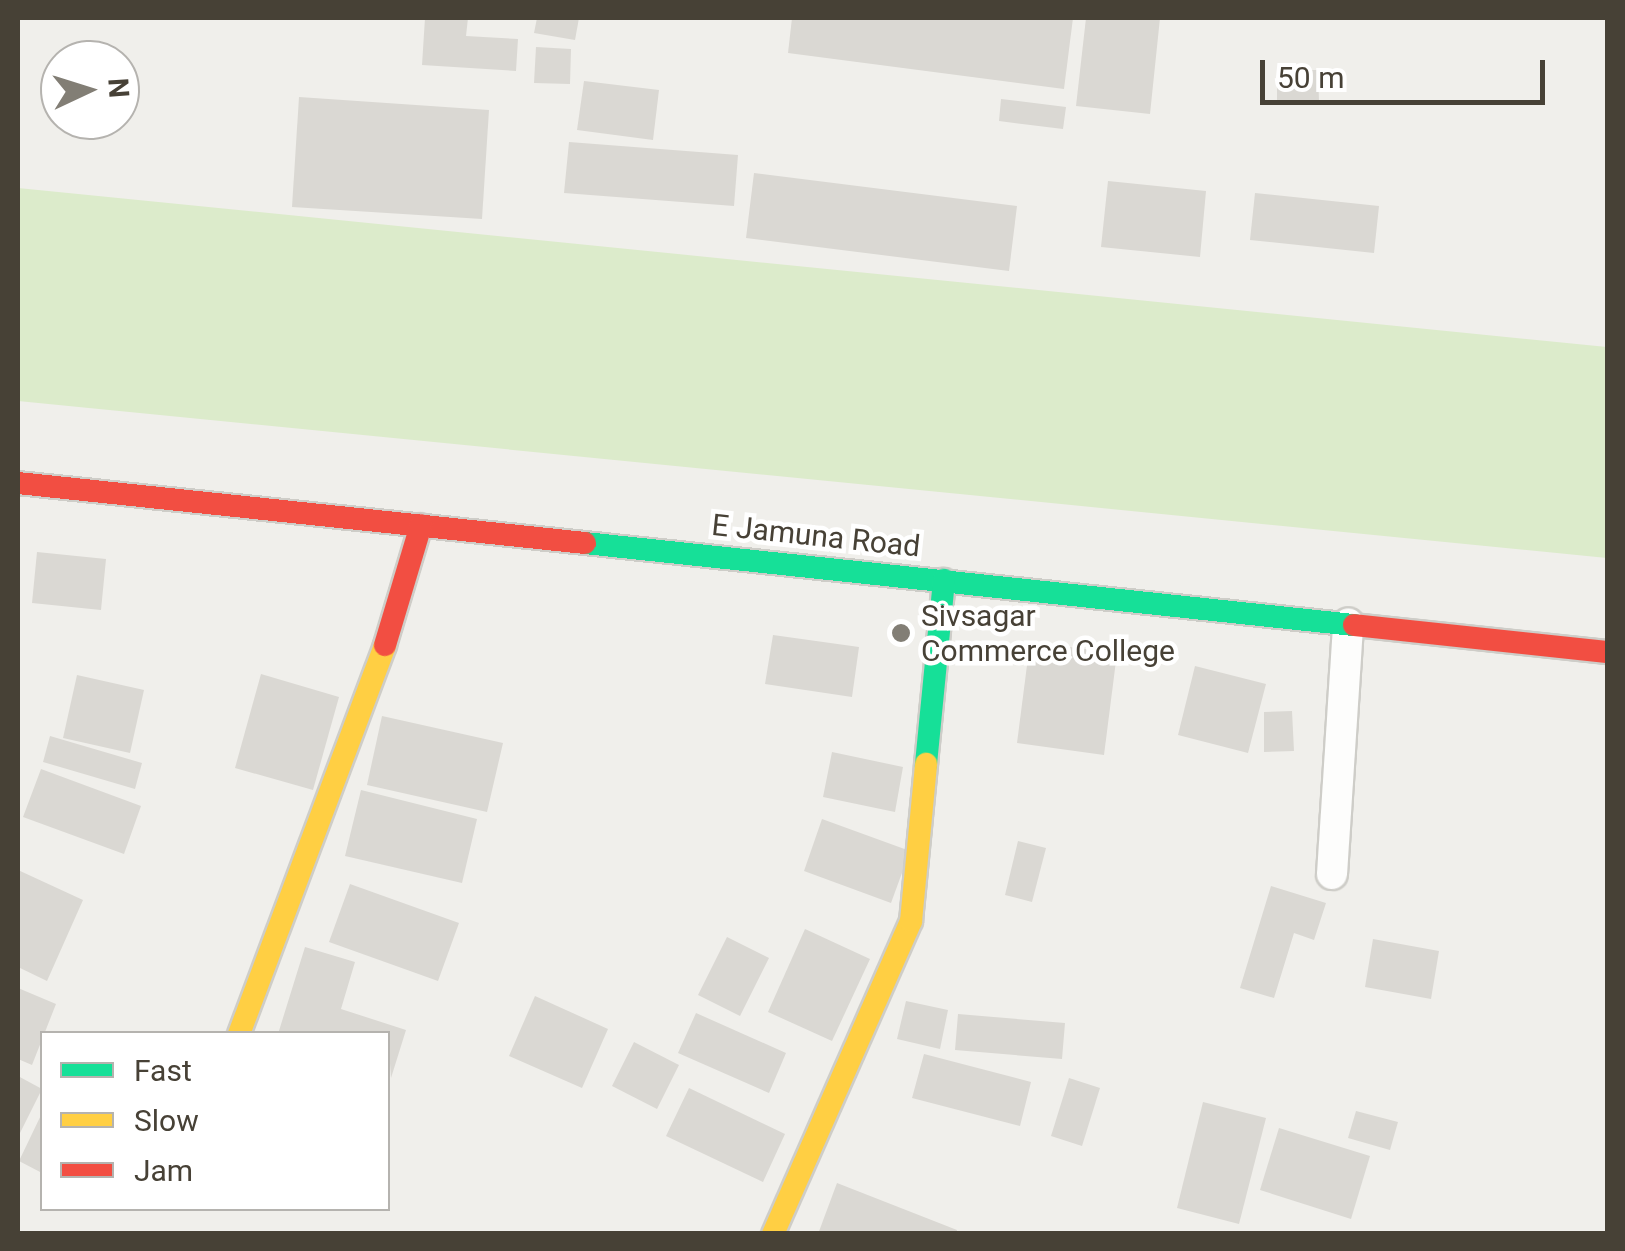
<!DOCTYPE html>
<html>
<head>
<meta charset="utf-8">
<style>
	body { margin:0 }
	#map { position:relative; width:1625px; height:1251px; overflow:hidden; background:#f0efeb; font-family:Roboto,sans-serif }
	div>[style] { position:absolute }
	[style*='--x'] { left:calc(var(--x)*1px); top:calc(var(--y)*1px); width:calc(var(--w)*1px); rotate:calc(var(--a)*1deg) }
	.green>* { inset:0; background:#dcebcb }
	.building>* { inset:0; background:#dad8d3 }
	.roads { filter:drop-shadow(2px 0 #cecdc8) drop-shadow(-2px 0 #cecdc8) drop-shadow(0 2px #cecdc8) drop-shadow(0 -2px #cecdc8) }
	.street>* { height:30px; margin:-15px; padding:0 15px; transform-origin:15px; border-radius:15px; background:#fdfdfc }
	.fast>* { height:22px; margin:-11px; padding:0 11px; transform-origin:11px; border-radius:11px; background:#16e098 }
	.slow>* { height:22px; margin:-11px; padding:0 11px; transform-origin:11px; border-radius:11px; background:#ffcf43 }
	.jam>* { height:22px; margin:-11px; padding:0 11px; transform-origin:11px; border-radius:11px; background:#f24e42 }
	.dots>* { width:28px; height:28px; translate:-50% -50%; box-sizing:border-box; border:5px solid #fff; border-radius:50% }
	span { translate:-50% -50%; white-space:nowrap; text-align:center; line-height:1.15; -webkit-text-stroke:9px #fff; paint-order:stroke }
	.street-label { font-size:30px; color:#474136 }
	.poi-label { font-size:30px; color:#474136 }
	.left { translate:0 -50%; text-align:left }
	.frame { position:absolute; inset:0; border:20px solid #474136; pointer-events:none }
	.legend { position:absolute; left:40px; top:1031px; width:350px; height:180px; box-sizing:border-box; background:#fff; border:2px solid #b5b3af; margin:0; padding:12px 18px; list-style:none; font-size:30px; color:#474136 }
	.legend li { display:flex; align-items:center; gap:20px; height:50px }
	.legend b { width:50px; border:2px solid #b5b3af }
	.north { position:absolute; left:40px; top:40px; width:100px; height:100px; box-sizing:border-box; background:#fff; border:2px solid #b5b3af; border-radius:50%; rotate:86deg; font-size:28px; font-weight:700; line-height:40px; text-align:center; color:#474136 }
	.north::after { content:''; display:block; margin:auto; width:35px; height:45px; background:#827e75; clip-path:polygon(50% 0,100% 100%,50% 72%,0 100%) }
	.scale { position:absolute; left:1260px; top:60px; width:285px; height:45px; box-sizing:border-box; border:5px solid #474136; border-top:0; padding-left:12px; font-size:30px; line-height:35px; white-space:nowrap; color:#474136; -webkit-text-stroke:8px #fff; paint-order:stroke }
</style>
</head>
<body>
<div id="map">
	<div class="green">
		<div style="clip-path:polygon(18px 188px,1607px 347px,1607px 558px,18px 401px)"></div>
	</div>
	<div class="building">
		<div style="clip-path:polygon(425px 18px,468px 18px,466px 36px,518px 39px,516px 71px,422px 65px)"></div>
		<div style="clip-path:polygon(537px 18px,579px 18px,575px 40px,534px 33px)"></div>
		<div style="clip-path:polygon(792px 18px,1073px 18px,1064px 89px,788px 53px)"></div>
		<div style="clip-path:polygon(1086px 18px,1160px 18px,1150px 114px,1076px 106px)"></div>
		<div style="clip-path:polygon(536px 47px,571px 49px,570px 84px,534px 83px)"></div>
		<div style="clip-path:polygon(1277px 70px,1318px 70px,1319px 102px,1277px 102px)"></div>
		<div style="clip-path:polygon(584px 81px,659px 90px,653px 140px,577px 130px)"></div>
		<div style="clip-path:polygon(299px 97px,489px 110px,482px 219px,292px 207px)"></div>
		<div style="clip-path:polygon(1001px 99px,1066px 107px,1063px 129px,999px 121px)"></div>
		<div style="clip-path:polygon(569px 142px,738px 155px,734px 206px,564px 193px)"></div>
		<div style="clip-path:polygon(754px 173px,1017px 206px,1009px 271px,746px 238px)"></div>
		<div style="clip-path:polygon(1108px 181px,1206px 191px,1200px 257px,1101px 247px)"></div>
		<div style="clip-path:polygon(1255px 193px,1379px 206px,1374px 253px,1250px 240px)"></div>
		<div style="clip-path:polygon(37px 552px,106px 559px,101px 610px,32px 603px)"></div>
		<div style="clip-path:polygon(773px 635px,859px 647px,852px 697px,765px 684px)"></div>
		<div style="clip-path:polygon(1030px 642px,1117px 653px,1104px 755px,1017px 743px)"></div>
		<div style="clip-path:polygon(1195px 666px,1266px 684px,1248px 753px,1178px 735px)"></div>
		<div style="clip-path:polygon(261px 674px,339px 697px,313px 790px,235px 768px)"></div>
		<div style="clip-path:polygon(77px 675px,144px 690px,130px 753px,63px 738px)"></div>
		<div style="clip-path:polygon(1292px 711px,1294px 751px,1264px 752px,1264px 712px)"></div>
		<div style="clip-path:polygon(382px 716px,503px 743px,487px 812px,367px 785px)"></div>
		<div style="clip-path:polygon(50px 736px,142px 763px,135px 789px,43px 762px)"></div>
		<div style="clip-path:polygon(832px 752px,903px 767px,895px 812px,823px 797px)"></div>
		<div style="clip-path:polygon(41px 769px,141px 806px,124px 854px,23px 817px)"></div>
		<div style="clip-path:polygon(361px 790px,477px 819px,462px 883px,345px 856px)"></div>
		<div style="clip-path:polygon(822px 819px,910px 851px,891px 903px,804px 871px)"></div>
		<div style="clip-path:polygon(1018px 841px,1046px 848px,1032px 902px,1005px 895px)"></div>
		<div style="clip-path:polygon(18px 870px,83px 900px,47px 981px,18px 967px)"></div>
		<div style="clip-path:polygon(350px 884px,459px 923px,438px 981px,329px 942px)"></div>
		<div style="clip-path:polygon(1271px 886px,1326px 903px,1314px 940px,1294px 933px,1274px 998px,1240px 988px)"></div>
		<div style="clip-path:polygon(805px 929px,870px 959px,832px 1041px,768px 1012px)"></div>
		<div style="clip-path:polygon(727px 937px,769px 958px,740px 1016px,698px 995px)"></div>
		<div style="clip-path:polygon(1373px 939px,1439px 951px,1431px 999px,1365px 987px)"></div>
		<div style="clip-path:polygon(305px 947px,355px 962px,341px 1009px,406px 1030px,391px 1078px,388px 1034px,278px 1034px)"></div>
		<div style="clip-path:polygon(18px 988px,56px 1004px,32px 1065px,18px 1059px)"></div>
		<div style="clip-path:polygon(535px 996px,608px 1029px,582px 1088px,509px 1056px)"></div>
		<div style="clip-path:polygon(906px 1001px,948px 1010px,940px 1049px,897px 1039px)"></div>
		<div style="clip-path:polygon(696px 1013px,786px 1053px,769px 1093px,678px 1053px)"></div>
		<div style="clip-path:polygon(958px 1014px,1065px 1023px,1062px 1059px,955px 1050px)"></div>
		<div style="clip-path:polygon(634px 1042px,679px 1065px,657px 1109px,612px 1086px)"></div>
		<div style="clip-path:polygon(924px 1054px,1031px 1082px,1020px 1126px,912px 1098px)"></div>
		<div style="clip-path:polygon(18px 1076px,42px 1089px,18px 1137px)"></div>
		<div style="clip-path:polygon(1069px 1078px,1100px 1088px,1082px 1146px,1051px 1136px)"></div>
		<div style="clip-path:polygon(689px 1088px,785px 1134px,763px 1182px,666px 1136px)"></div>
		<div style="clip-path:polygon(1203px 1102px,1266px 1118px,1239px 1224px,1177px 1208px)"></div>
		<div style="clip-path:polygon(1356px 1111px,1398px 1122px,1390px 1150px,1348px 1138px)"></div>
		<div style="clip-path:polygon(42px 1113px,42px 1173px,19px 1161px)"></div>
		<div style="clip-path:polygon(1279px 1128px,1370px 1156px,1351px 1219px,1260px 1190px)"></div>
		<div style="clip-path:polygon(837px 1183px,957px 1230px,956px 1234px,818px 1234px)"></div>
	</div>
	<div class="roads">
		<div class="street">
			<div style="--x:1332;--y:874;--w:251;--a:-86.3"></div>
		</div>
		<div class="fast">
			<div style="--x:585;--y:543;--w:773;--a:6.09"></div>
			<div style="--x:926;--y:764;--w:185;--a:-84.4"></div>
		</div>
		<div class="slow">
			<div style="--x:239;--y:1034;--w:415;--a:-69.4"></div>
			<div style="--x:773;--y:1234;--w:342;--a:-66.2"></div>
			<div style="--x:911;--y:921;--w:158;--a:-84.5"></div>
		</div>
		<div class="jam">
			<div style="--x:18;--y:483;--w:570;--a:6.04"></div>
			<div style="--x:1354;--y:625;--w:255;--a:6.1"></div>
			<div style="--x:385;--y:645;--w:125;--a:-73.3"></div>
		</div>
	</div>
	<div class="dots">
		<div style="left:901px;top:633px;background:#827e75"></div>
	</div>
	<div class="street-label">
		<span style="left:816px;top:536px;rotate:6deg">E Jamuna Road</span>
	</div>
	<div class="poi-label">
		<span class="left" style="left:921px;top:633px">Sivsagar<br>Commerce College</span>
	</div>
	<div class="frame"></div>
	<ul class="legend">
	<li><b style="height:12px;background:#16e098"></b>Fast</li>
	<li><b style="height:12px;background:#ffcf43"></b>Slow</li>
	<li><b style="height:12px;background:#f24e42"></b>Jam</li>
	</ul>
	<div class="north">N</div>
	<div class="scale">50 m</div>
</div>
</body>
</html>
